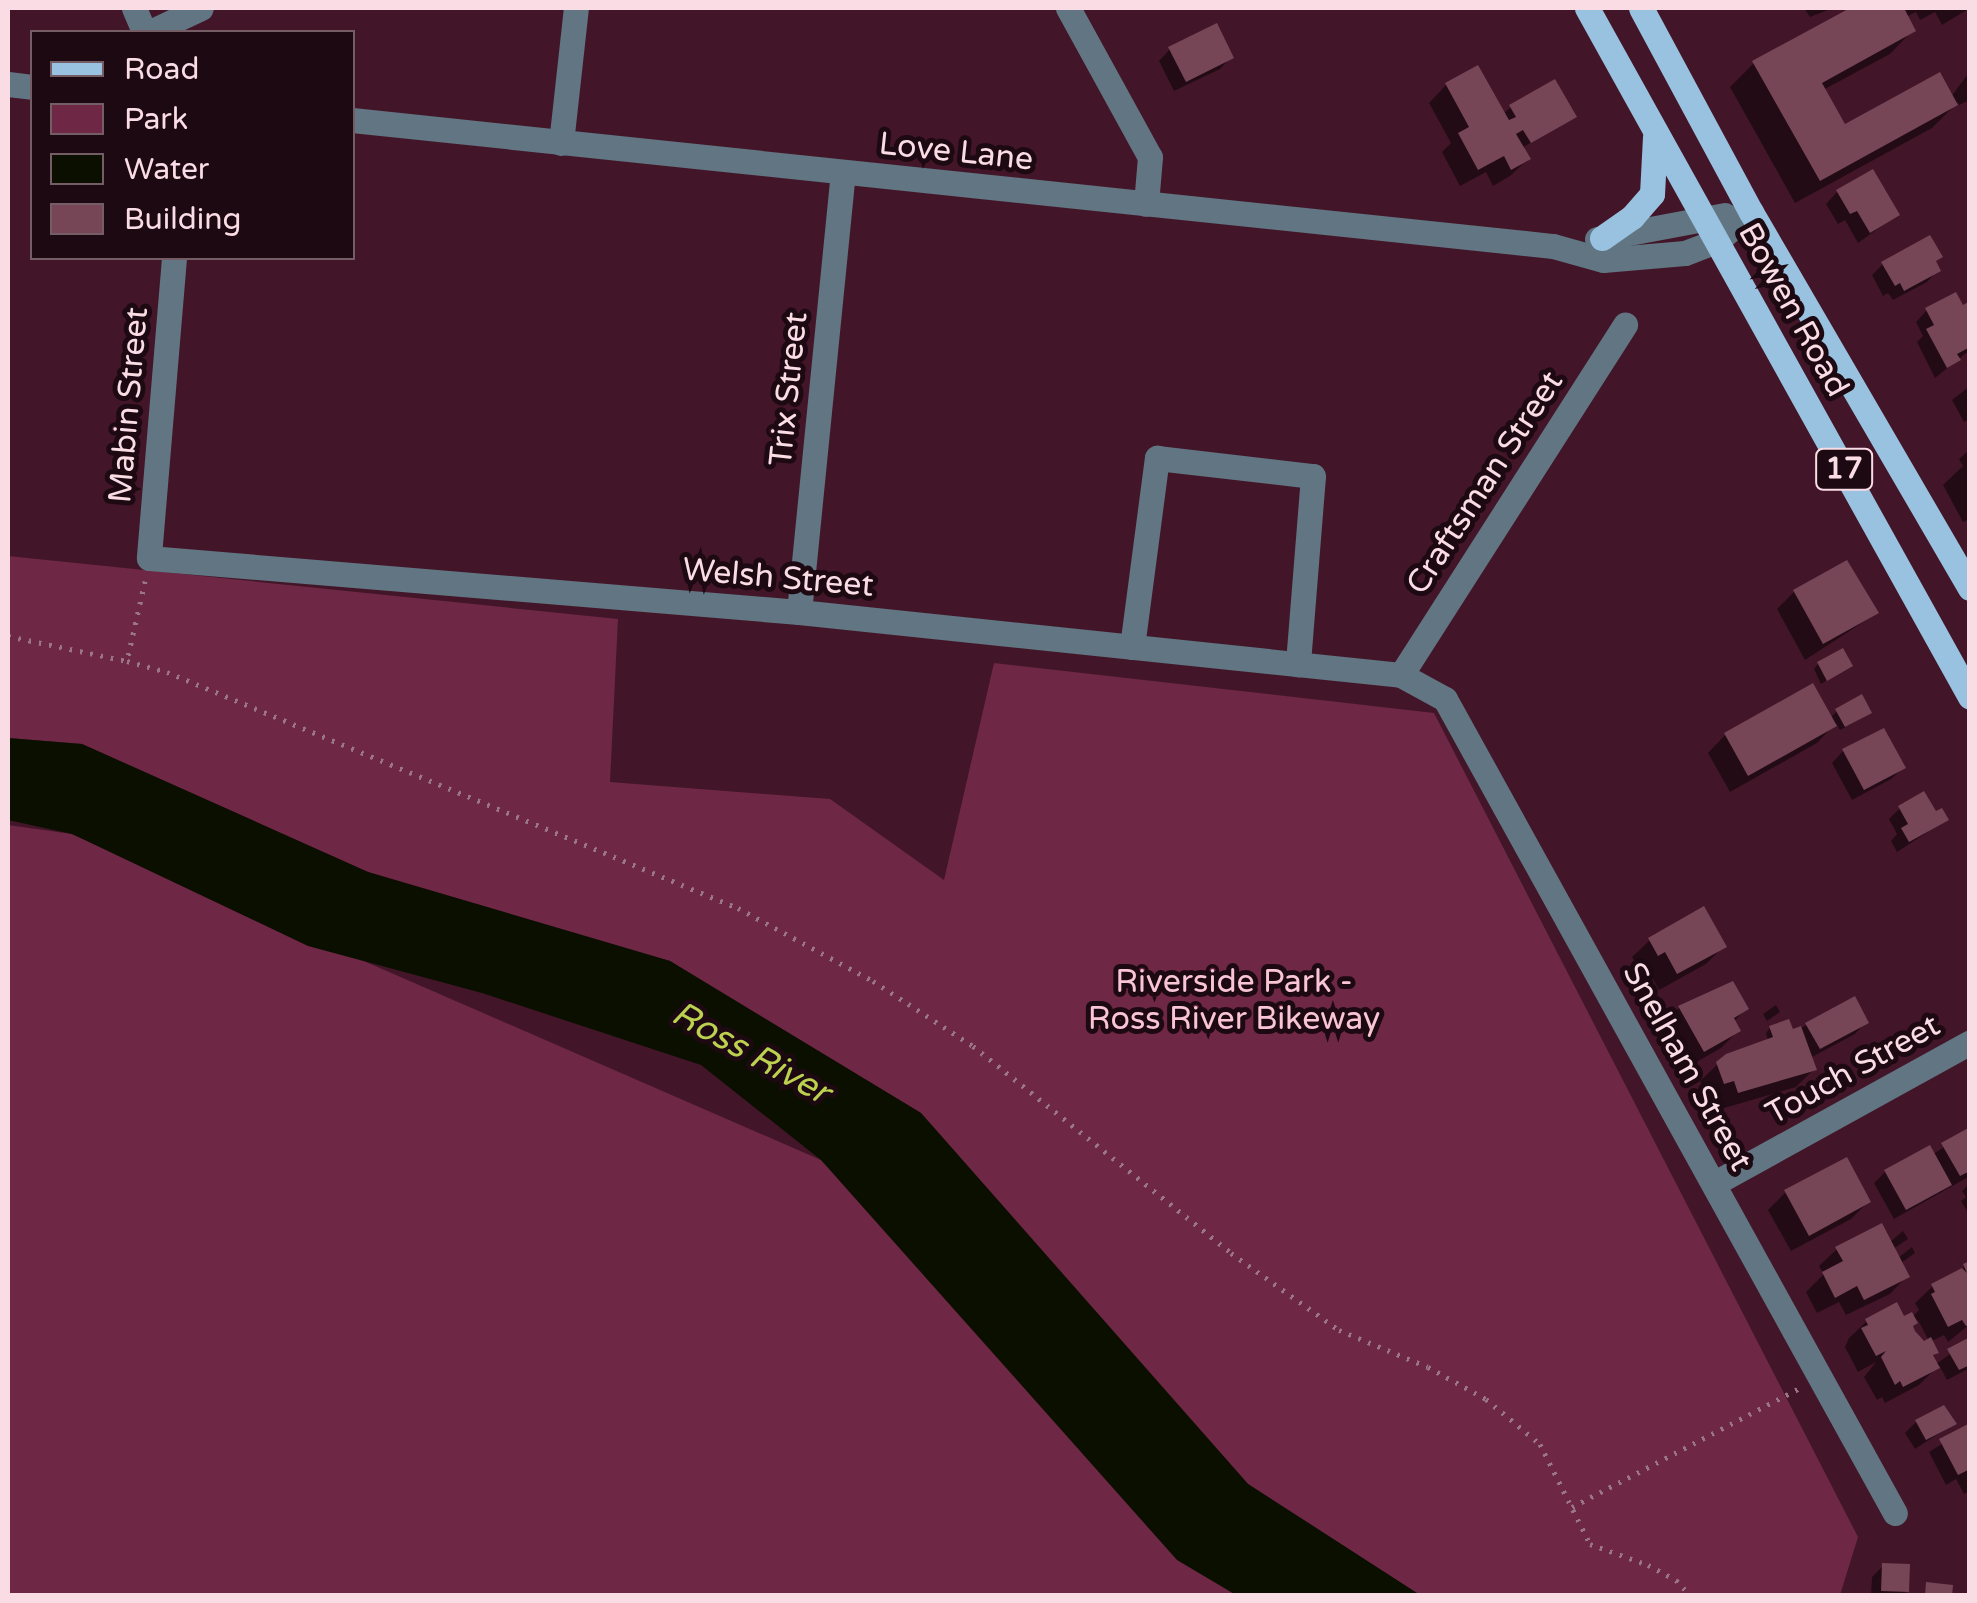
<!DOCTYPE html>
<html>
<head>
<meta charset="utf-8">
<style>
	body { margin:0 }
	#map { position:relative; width:1977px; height:1603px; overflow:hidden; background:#421628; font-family:"Varela Round",sans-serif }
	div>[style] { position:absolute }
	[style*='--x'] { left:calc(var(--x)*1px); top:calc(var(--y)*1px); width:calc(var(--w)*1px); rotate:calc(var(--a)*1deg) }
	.green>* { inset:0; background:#6e2744 }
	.water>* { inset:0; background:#0b0f00 }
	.shadow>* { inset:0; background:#0007 }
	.building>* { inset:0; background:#764556 }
	.path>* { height:5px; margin-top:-2.5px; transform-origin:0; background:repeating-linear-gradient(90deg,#9b7684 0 2.5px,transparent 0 10.5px) }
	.minor>* { height:25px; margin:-12.5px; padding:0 12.5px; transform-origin:12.5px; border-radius:12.5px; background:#617582 }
	.major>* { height:25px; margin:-12.5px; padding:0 12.5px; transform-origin:12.5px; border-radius:12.5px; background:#98c2df }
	span { translate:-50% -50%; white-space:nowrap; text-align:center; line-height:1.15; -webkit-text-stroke:10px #1d0911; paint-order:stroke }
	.shield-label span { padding:2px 8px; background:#1d0911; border:2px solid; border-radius:8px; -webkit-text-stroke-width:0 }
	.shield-label { font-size:30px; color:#fadce5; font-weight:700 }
	.street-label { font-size:32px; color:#fadce5 }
	.park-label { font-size:32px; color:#f9c5d5 }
	.water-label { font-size:35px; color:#bbd14f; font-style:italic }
	.frame { position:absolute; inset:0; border:10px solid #fadce5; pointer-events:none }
	.legend { position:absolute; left:30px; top:30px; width:325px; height:230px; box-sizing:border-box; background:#1d0911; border:2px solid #755d66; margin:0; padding:12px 18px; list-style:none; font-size:30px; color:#fadce5 }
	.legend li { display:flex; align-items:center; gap:20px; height:50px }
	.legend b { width:50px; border:2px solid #755d66 }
</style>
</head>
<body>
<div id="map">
	<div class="green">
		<div style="clip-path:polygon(8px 556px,618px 619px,610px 782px,830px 799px,944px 880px,994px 663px,1434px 713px,1858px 1537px,1840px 1595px,1420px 1595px,1248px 1484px,921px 1113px,670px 961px,368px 872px,82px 744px,8px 738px)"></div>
		<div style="clip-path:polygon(8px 825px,72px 834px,821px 1160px,1287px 1596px,8px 1596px)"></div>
	</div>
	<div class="water">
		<div style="clip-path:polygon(8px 738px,82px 744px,368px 872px,670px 961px,921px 1113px,1248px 1484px,1420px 1595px,1236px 1595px,1177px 1560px,821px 1160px,701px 1065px,482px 993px,308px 946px,72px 834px,8px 820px)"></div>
	</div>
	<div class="shadow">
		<div style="clip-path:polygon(1804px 8px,1833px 8px,1810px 17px)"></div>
		<div style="clip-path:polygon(1855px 8px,1970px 8px,1942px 25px,1935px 12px,1920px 20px,1916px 12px,1906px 17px,1913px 30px,1890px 54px,1823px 90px,1844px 127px,1951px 97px,1970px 71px,1970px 100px,1959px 105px,1958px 102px,1932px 128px,1795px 203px,1730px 87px,1754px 63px)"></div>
		<div style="clip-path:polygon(1170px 49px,1231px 57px,1220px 69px,1174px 91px,1159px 61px)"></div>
		<div style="clip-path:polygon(1477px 68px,1503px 114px,1511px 107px,1574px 117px,1522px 148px,1528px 159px,1510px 176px,1493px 186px,1486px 172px,1460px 186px,1442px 152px,1451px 143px,1429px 103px,1446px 85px)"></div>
		<div style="clip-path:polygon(1837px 192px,1897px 215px,1858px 243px,1845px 220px,1838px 224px,1826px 204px)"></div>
		<div style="clip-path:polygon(1934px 262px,1938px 270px,1927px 282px,1893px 300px,1888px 293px,1883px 296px,1872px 275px,1883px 264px)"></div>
		<div style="clip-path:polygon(1970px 304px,1970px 350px,1935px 378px,1917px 342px,1923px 336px,1916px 322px,1927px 310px)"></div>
		<div style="clip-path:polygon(1970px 386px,1970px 419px,1964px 422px,1952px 400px)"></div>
		<div style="clip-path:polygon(1970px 449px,1970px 519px,1963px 522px,1943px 485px,1963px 466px,1959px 459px)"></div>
		<div style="clip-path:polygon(1794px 592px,1871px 617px,1805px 660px,1777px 609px)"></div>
		<div style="clip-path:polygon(1818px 664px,1850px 666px,1821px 684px,1814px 669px)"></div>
		<div style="clip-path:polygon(1837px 711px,1864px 717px,1840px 730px,1836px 723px,1817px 743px,1730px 792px,1708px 753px,1725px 735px,1830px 718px)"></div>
		<div style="clip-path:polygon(1843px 751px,1903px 768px,1891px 779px,1852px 800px,1832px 763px)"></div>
		<div style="clip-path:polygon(1900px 808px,1946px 820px,1897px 852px,1891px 841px,1897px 834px,1889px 819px)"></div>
		<div style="clip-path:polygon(1650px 940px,1724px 946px,1706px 964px,1659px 990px,1647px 968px,1640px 972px,1632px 957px)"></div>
		<div style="clip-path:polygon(1732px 984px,1746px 1009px,1733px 1022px,1738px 1031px,1721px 1048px,1686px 1068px,1662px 1026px,1679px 1008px)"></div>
		<div style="clip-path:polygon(1776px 1005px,1780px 1012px,1767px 1021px,1763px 1014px)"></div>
		<div style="clip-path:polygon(1866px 1022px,1855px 1034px,1810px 1058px,1814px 1069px,1796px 1087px,1721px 1109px,1716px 1097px,1707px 1100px,1700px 1081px,1718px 1064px,1768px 1041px,1766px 1033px,1770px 1028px,1787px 1034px,1807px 1025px)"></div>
		<div style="clip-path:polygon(1970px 1130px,1970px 1176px,1894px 1219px,1874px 1183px,1885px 1172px,1932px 1155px)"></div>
		<div style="clip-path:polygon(1970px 1183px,1970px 1216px,1961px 1201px,1966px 1197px,1962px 1191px)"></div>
		<div style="clip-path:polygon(1786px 1192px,1868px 1202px,1851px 1219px,1791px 1251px,1768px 1210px)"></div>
		<div style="clip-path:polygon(1903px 1231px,1908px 1239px,1893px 1249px,1898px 1258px,1912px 1247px,1915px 1253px,1901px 1263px,1907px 1276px,1890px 1294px,1846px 1315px,1839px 1302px,1817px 1313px,1806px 1292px,1824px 1274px,1819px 1266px,1837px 1249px,1890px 1242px)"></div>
		<div style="clip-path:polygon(evenodd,1970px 1264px,1970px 1324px,1948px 1342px,1944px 1335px,1930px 1342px,1936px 1364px,1970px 1340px,1970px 1368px,1947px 1380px,1939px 1365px,1919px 1385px,1885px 1403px,1882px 1397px,1877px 1400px,1864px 1377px,1876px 1362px,1858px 1372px,1845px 1347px,1849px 1338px,1867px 1321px,1912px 1317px,1919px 1310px,1915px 1303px,1933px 1286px,1970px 1264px,1918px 1320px,1929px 1341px,1923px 1344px,1910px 1327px,1918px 1320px)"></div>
		<div style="clip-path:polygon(1916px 1422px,1954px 1424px,1915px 1449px,1905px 1433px)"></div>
		<div style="clip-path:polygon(1970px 1426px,1970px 1491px,1964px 1494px,1956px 1479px,1946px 1485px,1929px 1452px)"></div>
		<div style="clip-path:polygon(1883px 1566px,1907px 1591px,1903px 1596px,1871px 1596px,1872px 1577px)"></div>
	</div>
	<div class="building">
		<div style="clip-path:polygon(1850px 8px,1904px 8px,1916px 31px,1822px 83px,1845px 124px,1940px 72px,1958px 105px,1820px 181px,1752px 61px)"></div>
		<div style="clip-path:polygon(1217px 23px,1234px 58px,1186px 82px,1168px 47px)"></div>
		<div style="clip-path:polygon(1478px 65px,1509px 120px,1516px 117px,1509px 105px,1555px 79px,1577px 117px,1531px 143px,1523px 130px,1516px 134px,1531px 159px,1511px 170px,1504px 156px,1478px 170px,1458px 133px,1469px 127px,1445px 83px)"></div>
		<div style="clip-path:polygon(1873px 169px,1900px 215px,1870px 233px,1857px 211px,1850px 214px,1836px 190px)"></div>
		<div style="clip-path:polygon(1930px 235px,1943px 257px,1936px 261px,1941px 271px,1904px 291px,1900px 283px,1895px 286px,1881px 262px)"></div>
		<div style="clip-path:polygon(1956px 292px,1963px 305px,1970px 301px,1970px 347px,1957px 354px,1961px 360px,1947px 368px,1926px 329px,1934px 325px,1925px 308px)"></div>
		<div style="clip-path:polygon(1847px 560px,1879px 613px,1823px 644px,1793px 590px)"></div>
		<div style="clip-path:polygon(1843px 648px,1853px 666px,1827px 681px,1817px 662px)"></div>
		<div style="clip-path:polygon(1813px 683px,1837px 726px,1748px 776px,1724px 733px)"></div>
		<div style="clip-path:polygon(1862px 694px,1872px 713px,1845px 727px,1835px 709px)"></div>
		<div style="clip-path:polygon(1884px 728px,1906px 768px,1864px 790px,1842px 749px)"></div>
		<div style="clip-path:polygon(1924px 791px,1936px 811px,1942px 808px,1949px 820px,1909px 842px,1901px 828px,1908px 824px,1898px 806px)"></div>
		<div style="clip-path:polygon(1704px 906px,1727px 947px,1677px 974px,1665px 952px,1658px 956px,1648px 938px)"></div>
		<div style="clip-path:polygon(1733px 981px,1749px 1009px,1734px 1018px,1741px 1031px,1704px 1052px,1678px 1006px)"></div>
		<div style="clip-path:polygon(1855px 996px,1869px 1023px,1820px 1049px,1805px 1023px)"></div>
		<div style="clip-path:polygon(1789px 1019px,1793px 1029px,1801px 1026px,1817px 1070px,1738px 1093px,1734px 1081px,1724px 1084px,1716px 1062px,1726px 1054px,1773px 1037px,1769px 1026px)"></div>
		<div style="clip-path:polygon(1970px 1127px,1970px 1171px,1960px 1176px,1941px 1143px)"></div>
		<div style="clip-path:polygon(1930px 1145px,1952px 1185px,1906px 1210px,1884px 1170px)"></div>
		<div style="clip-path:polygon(1847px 1157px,1871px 1202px,1809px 1236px,1784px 1190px)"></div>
		<div style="clip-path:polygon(1882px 1223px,1910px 1277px,1864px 1300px,1857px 1286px,1835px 1298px,1822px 1272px,1843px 1261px,1835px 1247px)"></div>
		<div style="clip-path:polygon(1970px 1261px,1970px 1324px,1966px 1326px,1962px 1320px,1948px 1327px,1931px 1294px,1935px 1292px,1931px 1284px,1962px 1268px,1967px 1273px,1963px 1264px)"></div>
		<div style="clip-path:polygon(1897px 1302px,1904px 1316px,1912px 1312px,1918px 1323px,1913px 1326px,1915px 1331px,1924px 1341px,1931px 1337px,1939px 1353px,1933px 1355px,1940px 1368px,1903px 1387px,1900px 1381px,1895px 1385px,1881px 1357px,1886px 1351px,1876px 1356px,1861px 1328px,1868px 1325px,1865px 1319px)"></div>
		<div style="clip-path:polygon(1970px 1337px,1970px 1365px,1959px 1370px,1947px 1349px)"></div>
		<div style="clip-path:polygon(1944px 1405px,1957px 1424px,1926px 1440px,1915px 1420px)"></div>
		<div style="clip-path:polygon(1970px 1423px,1970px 1469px,1958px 1475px,1939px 1439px)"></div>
		<div style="clip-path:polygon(1882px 1563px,1910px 1564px,1909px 1592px,1881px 1591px)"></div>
		<div style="clip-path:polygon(1926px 1582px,1953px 1585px,1952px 1596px,1925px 1596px)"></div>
	</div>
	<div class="path">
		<div style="--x:145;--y:581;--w:82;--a:102.7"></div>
		<div style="--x:127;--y:661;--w:41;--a:15.4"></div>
		<div style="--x:167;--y:672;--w:618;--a:22.46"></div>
		<div style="--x:738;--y:908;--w:153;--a:28.4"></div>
		<div style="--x:873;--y:981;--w:119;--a:33"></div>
		<div style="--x:973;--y:1046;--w:331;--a:38.7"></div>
		<div style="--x:1231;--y:1253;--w:133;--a:35.5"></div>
		<div style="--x:1339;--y:1330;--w:96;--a:22.6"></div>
		<div style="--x:1428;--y:1367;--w:66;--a:28.9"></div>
		<div style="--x:1486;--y:1399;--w:70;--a:39.8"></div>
		<div style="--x:1540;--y:1444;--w:112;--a:63.4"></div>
		<div style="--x:1590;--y:1544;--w:62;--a:19.9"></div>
		<div style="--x:1648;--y:1565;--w:32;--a:28"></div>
		<div style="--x:1676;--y:1580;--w:22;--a:47"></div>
		<div style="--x:8;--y:636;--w:122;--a:11.9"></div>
		<div style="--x:1572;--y:1507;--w:257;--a:-27.6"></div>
	</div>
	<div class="minor">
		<div style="--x:134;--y:8;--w:26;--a:67"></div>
		<div style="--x:1068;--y:8;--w:170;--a:61.2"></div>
		<div style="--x:1150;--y:157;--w:47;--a:94.9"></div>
		<div style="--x:150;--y:32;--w:56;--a:-25.2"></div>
		<div style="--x:8;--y:84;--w:24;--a:7"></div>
		<div style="--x:352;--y:120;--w:1208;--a:5.99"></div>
		<div style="--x:1553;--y:246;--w:52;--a:15.6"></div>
		<div style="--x:1603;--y:260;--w:82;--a:-4.9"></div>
		<div style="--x:1685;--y:253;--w:34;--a:-21"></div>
		<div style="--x:1717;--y:241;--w:45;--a:-40.5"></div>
		<div style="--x:561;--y:143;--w:136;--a:-83.7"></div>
		<div style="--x:1597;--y:239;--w:130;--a:-10.6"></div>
		<div style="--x:174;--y:258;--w:301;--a:94.8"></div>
		<div style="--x:149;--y:558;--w:652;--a:4.75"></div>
		<div style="--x:799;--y:612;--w:605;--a:5.97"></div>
		<div style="--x:1401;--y:675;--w:50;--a:28.6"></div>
		<div style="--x:1445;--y:699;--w:930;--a:61.07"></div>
		<div style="--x:799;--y:612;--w:440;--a:-84.3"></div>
		<div style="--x:1132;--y:647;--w:191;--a:-82.5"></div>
		<div style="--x:1157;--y:458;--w:157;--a:6.6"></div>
		<div style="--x:1313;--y:476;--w:189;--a:94.6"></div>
		<div style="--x:1401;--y:675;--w:416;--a:-57.4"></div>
		<div style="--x:1715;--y:1183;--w:291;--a:-28.9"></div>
	</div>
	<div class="major">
		<div style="--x:1587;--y:8;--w:788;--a:60.93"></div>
		<div style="--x:1641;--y:8;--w:232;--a:61.7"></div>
		<div style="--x:1751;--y:212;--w:435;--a:59.8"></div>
		<div style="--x:1602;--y:238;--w:37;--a:-35"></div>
		<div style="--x:1632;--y:217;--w:30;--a:-49"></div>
		<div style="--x:1652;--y:194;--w:57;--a:-87"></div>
	</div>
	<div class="shield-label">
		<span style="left:1844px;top:469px">17</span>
	</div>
	<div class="street-label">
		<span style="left:956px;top:152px;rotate:6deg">Love Lane</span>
		<span style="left:1793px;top:310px;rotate:61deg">Bowen Road</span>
		<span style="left:789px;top:389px;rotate:-84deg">Trix Street</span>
		<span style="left:129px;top:405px;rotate:-85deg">Mabin Street</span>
		<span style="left:1485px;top:483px;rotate:-57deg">Craftsman Street</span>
		<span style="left:778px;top:578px;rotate:5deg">Welsh Street</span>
		<span style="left:1687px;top:1067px;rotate:61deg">Snelham Street</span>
		<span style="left:1853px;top:1070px;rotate:-29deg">Touch Street</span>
	</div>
	<div class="park-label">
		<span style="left:1234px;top:1001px">Riverside Park -<br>Ross River Bikeway</span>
	</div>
	<div class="water-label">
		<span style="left:751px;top:1053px;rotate:29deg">Ross River</span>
	</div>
	<div class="frame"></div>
	<ul class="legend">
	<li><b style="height:12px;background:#98c2df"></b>Road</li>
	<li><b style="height:28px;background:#6e2744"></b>Park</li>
	<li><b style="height:28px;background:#0b0f00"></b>Water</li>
	<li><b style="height:28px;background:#764556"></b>Building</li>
	</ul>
</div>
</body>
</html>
